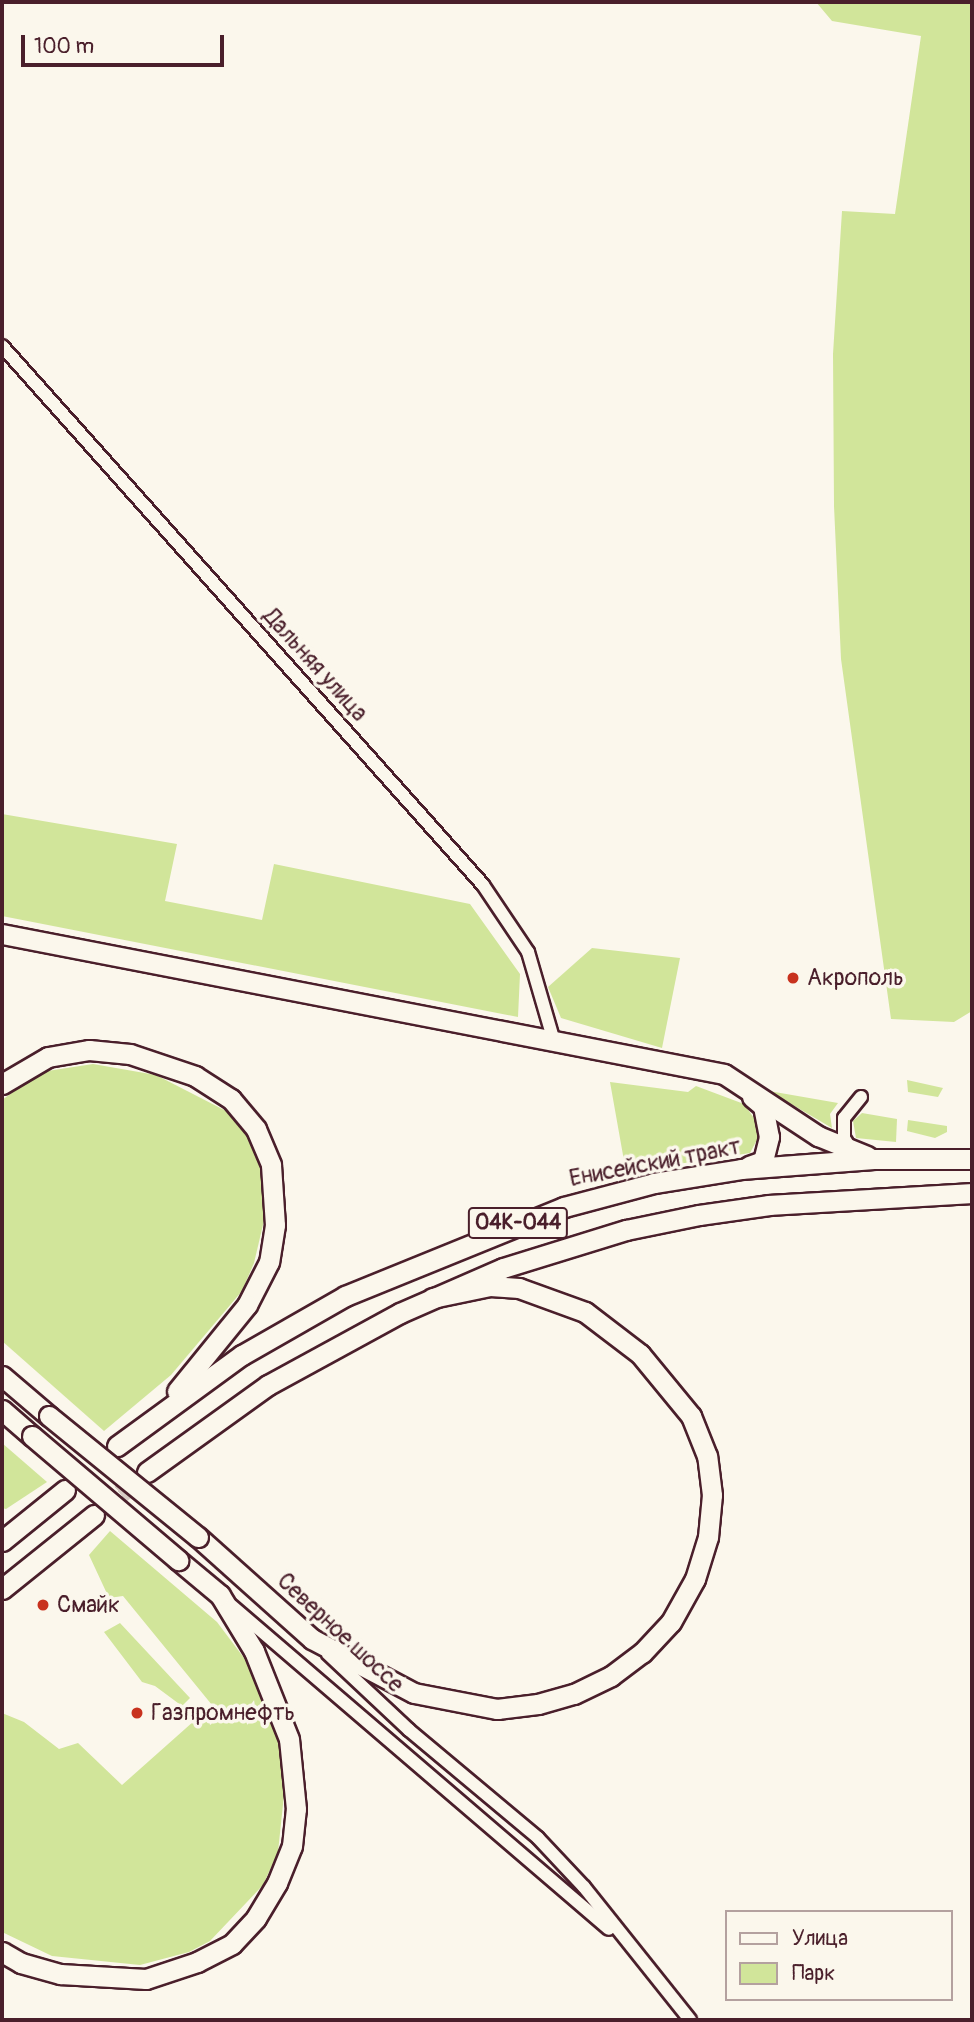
<!DOCTYPE html>
<html>
<head>
<meta charset="utf-8">
<style>
	body { margin:0 }
	#map { position:relative; width:974px; height:2022px; overflow:hidden; background:#fbf7ec; font-family:Pangolin,sans-serif }
	div>[style] { position:absolute }
	[style*='--x'] { left:calc(var(--x)*1px); top:calc(var(--y)*1px); width:calc(var(--w)*1px); rotate:calc(var(--a)*1deg) }
	.green>* { inset:0; background:#d1e59a }
	.primary-tunnel>* { height:19px; margin-top:-9.5px; transform-origin:0; background:repeating-linear-gradient(90deg,#d8ccc5 0 19px,transparent 0 29px) }
	.roads { filter:drop-shadow(2px 0 #4a1f2b) drop-shadow(-2px 0 #4a1f2b) drop-shadow(0 2px #4a1f2b) drop-shadow(0 -2px #4a1f2b) }
	.street>* { height:12px; margin:-6px; padding:0 6px; transform-origin:6px; border-radius:6px; background:#fbf7ec }
	.primary>* { height:19px; margin:-9.5px; padding:0 9.5px; transform-origin:9.5px; border-radius:9.5px; background:#fbf7ec }
	.bridges { filter:drop-shadow(2px 0 #4a1f2b) drop-shadow(-2px 0 #4a1f2b) drop-shadow(0 2px #4a1f2b) drop-shadow(0 -2px #4a1f2b) }
	.primary-bridge>* { height:19px; margin:-9.5px; padding:0 9.5px; transform-origin:9.5px; border-radius:9.5px; background:#fbf7ec }
	.dots>* { width:19px; height:19px; translate:-50% -50%; box-sizing:border-box; border:4px solid #fbf7ec; border-radius:50% }
	span { translate:-50% -50%; white-space:nowrap; text-align:center; line-height:1.15; -webkit-text-stroke:7px #fbf7ec; paint-order:stroke }
	.shield-label span { padding:2px 5px; background:#fbf7ec; border:2px solid; border-radius:5px; -webkit-text-stroke-width:0 }
	.shield-label { font-size:21px; color:#4a1f2b; font-weight:700 }
	.street-label { font-size:23px; color:#4a1f2b }
	.poi-label { font-size:23px; color:#4a1f2b }
	.left { translate:0 -50%; text-align:left }
	.frame { position:absolute; inset:0; border:4px solid #4a1f2b; pointer-events:none }
	.legend { position:absolute; left:725px; top:1910px; width:228px; height:91px; box-sizing:border-box; background:#fbf7ec; border:2px solid #b4a19f; margin:0; padding:9px 12px; list-style:none; font-size:21px; color:#4a1f2b }
	.legend li { display:flex; align-items:center; gap:14px; height:35px }
	.legend b { width:35px; border:2px solid #b4a19f }
	.scale { position:absolute; left:21px; top:35px; width:203px; height:32px; box-sizing:border-box; border:4px solid #4a1f2b; border-top:0; padding-left:9px; font-size:21px; line-height:24px; white-space:nowrap; color:#4a1f2b; -webkit-text-stroke:5px #fbf7ec; paint-order:stroke }
</style>
</head>
<body>
<div id="map">
	<div class="green">
		<div style="clip-path:polygon(816px 2px,972px 2px,972px 1011px,954px 1022px,891px 1019px,841px 659px,834px 506px,833px 354px,842px 211px,895px 214px,921px 36px,832px 21px)"></div>
		<div style="clip-path:polygon(2px 814px,177px 844px,165px 901px,262px 920px,274px 864px,470px 904px,520px 974px,518px 1017px,2px 916px)"></div>
		<div style="clip-path:polygon(592px 948px,680px 958px,662px 1048px,561px 1018px,548px 987px)"></div>
		<div style="clip-path:polygon(93px 1064px,156px 1075px,230px 1113px,252px 1143px,265px 1181px,266px 1212px,254px 1263px,242px 1291px,171px 1375px,104px 1431px,2px 1341px,2px 1100px,41px 1072px)"></div>
		<div style="clip-path:polygon(907px 1080px,943px 1088px,938px 1097px,908px 1092px)"></div>
		<div style="clip-path:polygon(610px 1082px,688px 1092px,696px 1086px,744px 1104px,756px 1121px,759px 1136px,750px 1153px,626px 1172px)"></div>
		<div style="clip-path:polygon(769px 1091px,838px 1103px,830px 1114px,832px 1128px)"></div>
		<div style="clip-path:polygon(862px 1113px,897px 1119px,896px 1142px,856px 1138px,853px 1121px)"></div>
		<div style="clip-path:polygon(908px 1120px,947px 1126px,947px 1132px,935px 1138px,907px 1131px)"></div>
		<div style="clip-path:polygon(2px 1443px,47px 1482px,6px 1509px,2px 1508px)"></div>
		<div style="clip-path:polygon(110px 1531px,217px 1622px,247px 1662px,277px 1729px,286px 1776px,278px 1852px,263px 1885px,210px 1941px,189px 1952px,140px 1965px,52px 1956px,2px 1932px,2px 1713px,24px 1722px,59px 1749px,78px 1743px,122px 1785px,212px 1705px,123px 1596px,109px 1598px,89px 1555px)"></div>
		<div style="clip-path:polygon(120px 1623px,190px 1698px,182px 1706px,155px 1686px,142px 1682px,104px 1632px)"></div>
	</div>
	<div class="primary-tunnel">
		<div style="--x:98;--y:1512;--w:60;--a:-39"></div>
	</div>
	<div class="roads">
		<div class="street">
			<div style="--x:2;--y:346;--w:722;--a:48.25"></div>
			<div style="--x:483;--y:885;--w:81;--a:56.1"></div>
			<div style="--x:528;--y:952;--w:90;--a:73.8"></div>
			<div style="--x:852;--y:1151;--w:15;--a:-122"></div>
			<div style="--x:844;--y:1138;--w:20;--a:-90"></div>
			<div style="--x:844;--y:1118;--w:27;--a:-51"></div>
			<div style="--x:232;--y:1606;--w:496;--a:40.6"></div>
			<div style="--x:328;--y:1654;--w:111;--a:43.2"></div>
			<div style="--x:409;--y:1730;--w:168;--a:39.9"></div>
			<div style="--x:538;--y:1838;--w:67;--a:46.8"></div>
			<div style="--x:584;--y:1887;--w:170;--a:51.4"></div>
		</div>
		<div class="primary">
			<div style="--x:2;--y:934;--w:735;--a:10.97"></div>
			<div style="--x:724;--y:1074;--w:113;--a:33.4"></div>
			<div style="--x:818;--y:1136;--w:53;--a:22.2"></div>
			<div style="--x:2;--y:1084;--w:53;--a:-30.4"></div>
			<div style="--x:48;--y:1057;--w:42;--a:-9.7"></div>
			<div style="--x:89;--y:1050;--w:41;--a:5.6"></div>
			<div style="--x:130;--y:1054;--w:69;--a:18.7"></div>
			<div style="--x:195;--y:1076;--w:43;--a:32.6"></div>
			<div style="--x:231;--y:1099;--w:39;--a:50"></div>
			<div style="--x:256;--y:1129;--w:39;--a:67"></div>
			<div style="--x:271;--y:1165;--w:60;--a:86.2"></div>
			<div style="--x:275;--y:1225;--w:37;--a:99"></div>
			<div style="--x:269;--y:1262;--w:48;--a:117.1"></div>
			<div style="--x:247;--y:1305;--w:111;--a:129.1"></div>
			<div style="--x:749;--y:1166;--w:15;--a:-20"></div>
			<div style="--x:763;--y:1161;--w:25;--a:-76"></div>
			<div style="--x:769;--y:1137;--w:32;--a:-101"></div>
			<div style="--x:763;--y:1106;--w:14;--a:-141"></div>
			<div style="--x:2;--y:1376;--w:62;--a:40.4"></div>
			<div style="--x:2;--y:1410;--w:40;--a:41"></div>
			<div style="--x:117;--y:1446;--w:155;--a:-36.1"></div>
			<div style="--x:242;--y:1355;--w:119;--a:-29.8"></div>
			<div style="--x:345;--y:1296;--w:236;--a:-22.1"></div>
			<div style="--x:564;--y:1207;--w:93;--a:-14.9"></div>
			<div style="--x:654;--y:1183;--w:88;--a:-9.1"></div>
			<div style="--x:741;--y:1169;--w:133;--a:-4.3"></div>
			<div style="--x:874;--y:1159;--w:98;--a:0"></div>
			<div style="--x:147;--y:1472;--w:149;--a:-35.7"></div>
			<div style="--x:268;--y:1385;--w:150;--a:-28.6"></div>
			<div style="--x:400;--y:1313;--w:112;--a:-23.6"></div>
			<div style="--x:503;--y:1268;--w:129;--a:-17.2"></div>
			<div style="--x:626;--y:1230;--w:75;--a:-11.6"></div>
			<div style="--x:699;--y:1215;--w:71;--a:-8.1"></div>
			<div style="--x:769;--y:1205;--w:203;--a:-3.4"></div>
			<div style="--x:198;--y:1537;--w:153;--a:41.8"></div>
			<div style="--x:312;--y:1639;--w:115;--a:27.9"></div>
			<div style="--x:414;--y:1693;--w:85;--a:10.9"></div>
			<div style="--x:497;--y:1709;--w:41;--a:-7"></div>
			<div style="--x:538;--y:1704;--w:37;--a:-16"></div>
			<div style="--x:574;--y:1694;--w:41;--a:-25.9"></div>
			<div style="--x:611;--y:1676;--w:39;--a:-37"></div>
			<div style="--x:642;--y:1653;--w:42;--a:-46.9"></div>
			<div style="--x:671;--y:1622;--w:49;--a:-60.8"></div>
			<div style="--x:695;--y:1579;--w:44;--a:-72.8"></div>
			<div style="--x:708;--y:1537;--w:42;--a:-84.6"></div>
			<div style="--x:712;--y:1495;--w:39;--a:-97"></div>
			<div style="--x:707;--y:1456;--w:43;--a:-111.8"></div>
			<div style="--x:691;--y:1416;--w:80;--a:-129.4"></div>
			<div style="--x:640;--y:1354;--w:69;--a:-142.6"></div>
			<div style="--x:585;--y:1312;--w:70;--a:-160"></div>
			<div style="--x:519;--y:1288;--w:29;--a:-176"></div>
			<div style="--x:490;--y:1286;--w:59;--a:168.3"></div>
			<div style="--x:2;--y:1541;--w:81;--a:-39"></div>
			<div style="--x:2;--y:1589;--w:118;--a:-38.8"></div>
			<div style="--x:2;--y:1952;--w:22;--a:30"></div>
			<div style="--x:21;--y:1963;--w:41;--a:15.8"></div>
			<div style="--x:60;--y:1974;--w:86;--a:3.3"></div>
			<div style="--x:146;--y:1979;--w:54;--a:-18.4"></div>
			<div style="--x:197;--y:1962;--w:39;--a:-27"></div>
			<div style="--x:232;--y:1944;--w:35;--a:-47"></div>
			<div style="--x:256;--y:1918;--w:41;--a:-59"></div>
			<div style="--x:277;--y:1883;--w:40;--a:-68"></div>
			<div style="--x:292;--y:1846;--w:37;--a:-84"></div>
			<div style="--x:296;--y:1809;--w:70;--a:-95.7"></div>
			<div style="--x:289;--y:1739;--w:95;--a:-111.7"></div>
			<div style="--x:254;--y:1651;--w:66;--a:-121.3"></div>
			<div style="--x:220;--y:1595;--w:55;--a:-140.2"></div>
		</div>
	</div>
	<div class="bridges">
		<div class="primary-bridge">
			<div style="--x:49;--y:1416;--w:192;--a:39.1"></div>
			<div style="--x:32;--y:1436;--w:192;--a:40.3"></div>
		</div>
	</div>
	<div class="dots">
		<div style="left:793px;top:978px;background:#c8321e"></div>
		<div style="left:43px;top:1605px;background:#c8321e"></div>
		<div style="left:137px;top:1713px;background:#c8321e"></div>
	</div>
	<div class="shield-label">
		<span style="left:518px;top:1223px">04К-044</span>
	</div>
	<div class="street-label">
		<span style="left:315px;top:665px;rotate:48deg">Дальняя улица</span>
		<span style="left:655px;top:1163px;rotate:-11deg">Енисейский тракт</span>
		<span style="left:340px;top:1633px;rotate:43deg">Северное шоссе</span>
	</div>
	<div class="poi-label">
		<span class="left" style="left:807px;top:978px">Акрополь</span>
		<span class="left" style="left:57px;top:1605px">Смайк</span>
		<span class="left" style="left:151px;top:1713px">Газпромнефть</span>
	</div>
	<div class="frame"></div>
	<ul class="legend">
	<li><b style="height:9px;background:#fbf7ec"></b>Улица</li>
	<li><b style="height:19px;background:#d1e59a"></b>Парк</li>
	</ul>
	<div class="scale">100 m</div>
</div>
</body>
</html>
